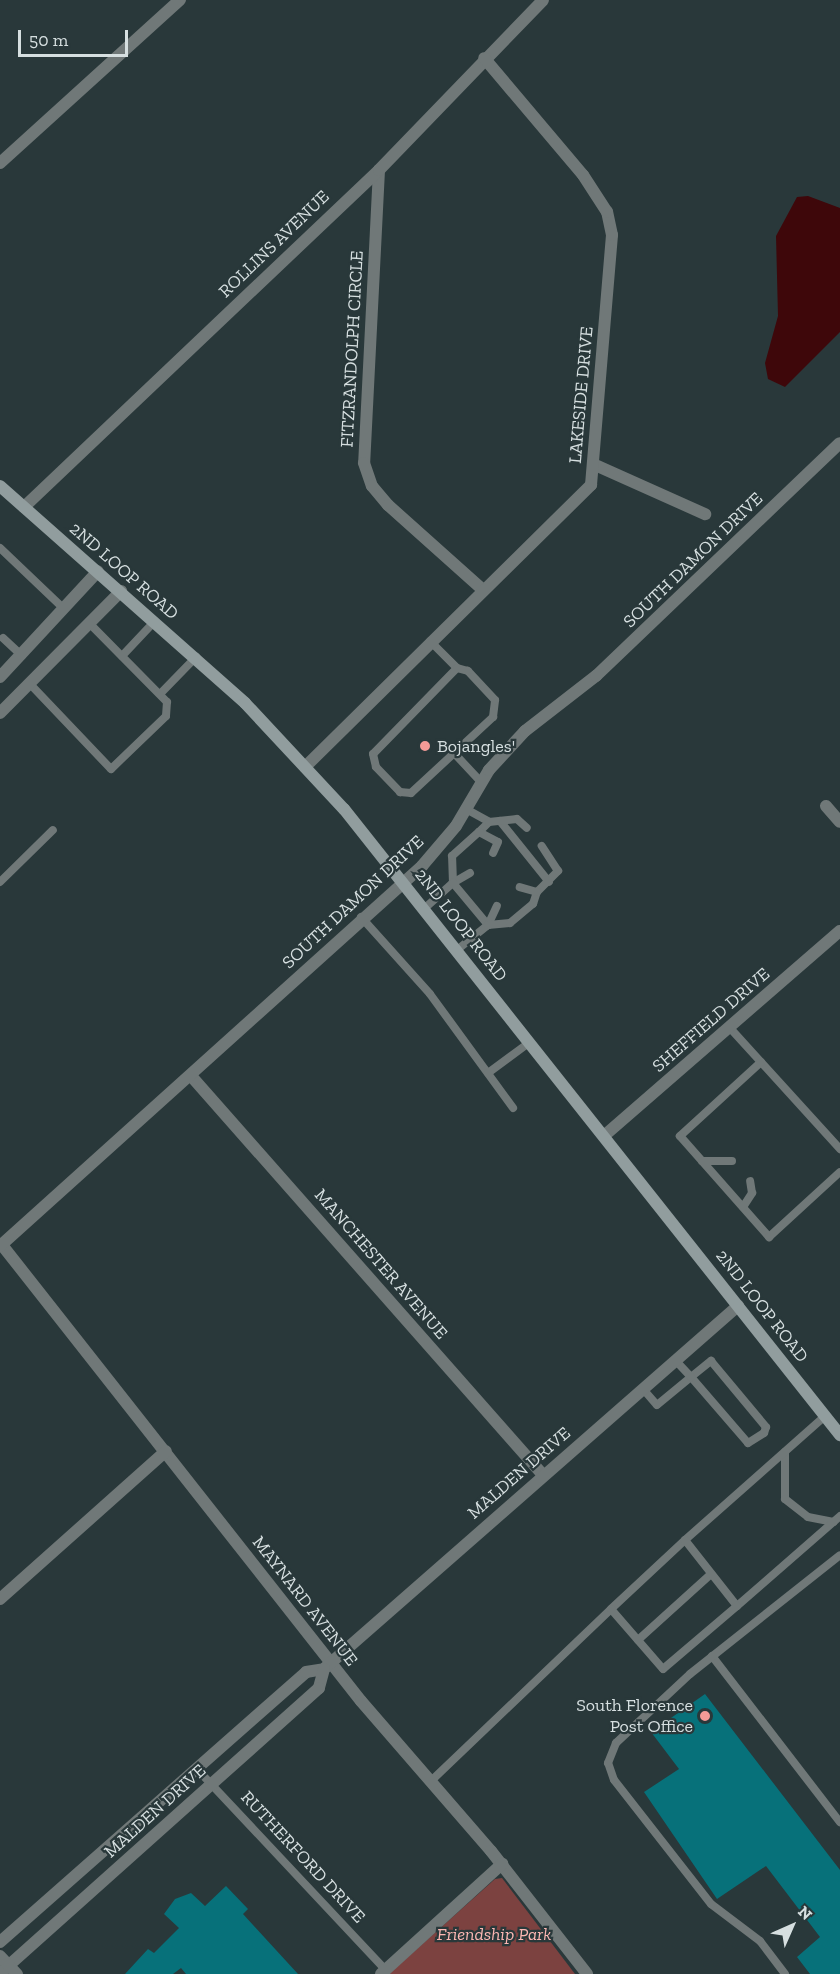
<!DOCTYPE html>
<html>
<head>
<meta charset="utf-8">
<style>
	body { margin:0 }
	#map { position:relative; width:840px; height:1974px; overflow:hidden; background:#29383a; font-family:"Zilla Slab",serif }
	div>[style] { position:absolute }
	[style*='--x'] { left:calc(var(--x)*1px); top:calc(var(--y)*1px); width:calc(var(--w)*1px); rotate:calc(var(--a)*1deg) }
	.green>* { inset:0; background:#7c4240 }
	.water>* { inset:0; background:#3e070a }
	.building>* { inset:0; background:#07717a }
	.lane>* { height:8px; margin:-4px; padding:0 4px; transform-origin:4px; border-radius:4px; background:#707878 }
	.street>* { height:12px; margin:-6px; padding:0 6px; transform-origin:6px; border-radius:6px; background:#707878 }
	.secondary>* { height:12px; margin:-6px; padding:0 6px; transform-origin:6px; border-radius:6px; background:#919d9e }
	.dots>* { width:16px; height:16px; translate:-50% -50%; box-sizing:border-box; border:3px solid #29383a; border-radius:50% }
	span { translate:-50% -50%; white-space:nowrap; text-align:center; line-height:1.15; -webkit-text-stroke:4.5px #29383a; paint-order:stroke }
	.street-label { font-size:18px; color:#d6dfe0 }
	.poi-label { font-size:18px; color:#d6dfe0 }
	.left { translate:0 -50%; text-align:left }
	.right { translate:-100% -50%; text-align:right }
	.park-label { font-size:18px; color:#fcb7b3; font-style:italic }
	.north { position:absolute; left:762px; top:1896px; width:60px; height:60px; -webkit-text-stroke:4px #29383a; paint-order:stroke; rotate:45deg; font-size:16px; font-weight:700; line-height:24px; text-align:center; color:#d6dfe0 }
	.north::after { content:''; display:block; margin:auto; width:21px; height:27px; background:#d6dfe0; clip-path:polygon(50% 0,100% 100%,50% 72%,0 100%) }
	.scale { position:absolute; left:18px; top:30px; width:110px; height:27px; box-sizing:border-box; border:3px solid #d6dfe0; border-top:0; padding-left:8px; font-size:18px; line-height:21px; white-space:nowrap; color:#d6dfe0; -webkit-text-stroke:4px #29383a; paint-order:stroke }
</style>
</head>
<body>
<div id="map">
	<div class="green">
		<div style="clip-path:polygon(502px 1878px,575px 1974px,389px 1974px,495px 1879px)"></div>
	</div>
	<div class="water">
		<div style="clip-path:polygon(808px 196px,840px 208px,840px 332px,785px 387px,768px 379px,765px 363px,778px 316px,776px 236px,797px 197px)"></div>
	</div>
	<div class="building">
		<div style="clip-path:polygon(705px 1694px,840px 1870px,840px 1974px,810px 1974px,797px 1957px,820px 1937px,766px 1866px,717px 1899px,644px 1792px,679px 1769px,651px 1732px)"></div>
		<div style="clip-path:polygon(226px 1886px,248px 1909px,243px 1914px,298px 1974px,186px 1974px,181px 1968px,173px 1974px,125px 1974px,148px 1949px,154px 1953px,179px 1928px,164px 1914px,175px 1899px,191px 1893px,205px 1906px)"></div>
	</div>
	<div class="lane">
		<div style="--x:0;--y:548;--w:88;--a:43.6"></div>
		<div style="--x:3;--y:638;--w:26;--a:43"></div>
		<div style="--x:430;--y:641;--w:38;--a:45"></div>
		<div style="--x:457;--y:668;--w:120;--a:134.3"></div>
		<div style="--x:373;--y:754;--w:13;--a:77"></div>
		<div style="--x:376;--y:767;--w:35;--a:46"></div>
		<div style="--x:400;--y:792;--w:11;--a:5"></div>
		<div style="--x:411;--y:793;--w:112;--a:-42.8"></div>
		<div style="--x:493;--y:717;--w:17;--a:-83"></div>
		<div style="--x:495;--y:700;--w:40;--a:-133"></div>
		<div style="--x:468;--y:671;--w:11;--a:-165"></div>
		<div style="--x:122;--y:656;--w:48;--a:-46.7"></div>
		<div style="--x:31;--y:685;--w:116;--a:46.4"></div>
		<div style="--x:111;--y:769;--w:76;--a:-43.9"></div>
		<div style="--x:166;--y:716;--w:14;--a:-86"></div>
		<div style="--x:167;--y:702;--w:108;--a:-134.6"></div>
		<div style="--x:160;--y:694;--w:52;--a:-45.8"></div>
		<div style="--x:454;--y:753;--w:40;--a:47"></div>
		<div style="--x:466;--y:809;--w:26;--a:29"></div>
		<div style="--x:489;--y:822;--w:14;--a:135"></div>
		<div style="--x:500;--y:821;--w:78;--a:51.2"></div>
		<div style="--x:489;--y:822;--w:28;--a:-6"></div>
		<div style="--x:517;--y:819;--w:13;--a:42"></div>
		<div style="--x:470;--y:873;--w:20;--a:150"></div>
		<div style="--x:453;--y:883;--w:27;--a:-92"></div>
		<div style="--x:452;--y:856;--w:36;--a:-42"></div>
		<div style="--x:479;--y:832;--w:21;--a:28"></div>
		<div style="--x:498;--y:842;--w:12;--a:114"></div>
		<div style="--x:0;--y:882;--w:74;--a:-44.5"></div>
		<div style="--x:537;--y:892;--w:30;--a:-45"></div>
		<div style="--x:558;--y:871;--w:30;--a:-123"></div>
		<div style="--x:425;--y:908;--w:38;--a:-42"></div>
		<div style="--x:453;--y:883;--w:55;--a:50.2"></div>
		<div style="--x:488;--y:925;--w:21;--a:-65"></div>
		<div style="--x:361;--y:917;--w:103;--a:48.1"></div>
		<div style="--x:430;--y:994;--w:141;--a:53.9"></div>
		<div style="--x:457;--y:950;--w:40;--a:-39"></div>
		<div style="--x:488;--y:925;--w:22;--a:-5"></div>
		<div style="--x:510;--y:923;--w:30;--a:-40"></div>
		<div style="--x:533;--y:904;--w:13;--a:-72"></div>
		<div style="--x:537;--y:892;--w:18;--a:-164"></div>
		<div style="--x:730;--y:1028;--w:164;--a:47.7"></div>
		<div style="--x:761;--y:1062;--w:110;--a:137.6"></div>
		<div style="--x:680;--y:1136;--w:135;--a:48.6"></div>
		<div style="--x:769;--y:1237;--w:96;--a:-42.5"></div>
		<div style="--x:488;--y:1073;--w:52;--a:-36.4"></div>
		<div style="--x:702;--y:1161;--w:30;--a:0"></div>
		<div style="--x:743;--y:1207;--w:17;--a:-57"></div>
		<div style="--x:752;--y:1193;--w:12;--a:-99"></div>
		<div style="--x:643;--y:1389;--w:21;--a:49"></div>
		<div style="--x:657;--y:1405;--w:44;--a:-39.5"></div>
		<div style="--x:691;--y:1377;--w:26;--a:-39"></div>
		<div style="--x:711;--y:1361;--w:86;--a:50.2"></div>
		<div style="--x:766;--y:1427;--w:6;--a:108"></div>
		<div style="--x:764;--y:1433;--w:19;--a:148"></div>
		<div style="--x:748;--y:1443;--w:87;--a:-130.8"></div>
		<div style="--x:691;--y:1377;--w:23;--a:-133"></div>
		<div style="--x:785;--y:1452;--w:47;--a:90"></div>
		<div style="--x:785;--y:1499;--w:29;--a:38"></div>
		<div style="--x:808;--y:1517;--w:26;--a:11"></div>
		<div style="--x:685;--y:1540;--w:187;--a:-41.5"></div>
		<div style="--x:737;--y:1606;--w:137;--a:-41.1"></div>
		<div style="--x:638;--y:1640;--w:98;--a:-42.1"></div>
		<div style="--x:712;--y:1656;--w:210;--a:52.4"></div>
		<div style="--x:196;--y:1768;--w:277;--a:46.8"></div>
		<div style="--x:430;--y:1782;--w:250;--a:-43.7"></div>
		<div style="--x:611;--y:1609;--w:101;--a:-43"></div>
		<div style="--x:685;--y:1540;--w:84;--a:51.8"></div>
		<div style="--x:737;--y:1606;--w:97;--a:139.6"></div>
		<div style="--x:663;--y:1669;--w:79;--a:-130.9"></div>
		<div style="--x:785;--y:1974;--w:41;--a:-127.1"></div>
		<div style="--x:760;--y:1941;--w:61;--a:-142.9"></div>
		<div style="--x:711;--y:1904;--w:157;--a:-128"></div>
		<div style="--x:614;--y:1780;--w:18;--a:-109"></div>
		<div style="--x:608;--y:1763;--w:22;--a:-68"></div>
		<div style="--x:616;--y:1743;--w:101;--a:-43"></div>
		<div style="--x:690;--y:1674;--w:191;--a:-38.4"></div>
	</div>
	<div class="street">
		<div style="--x:0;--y:163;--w:243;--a:-42.2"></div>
		<div style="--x:379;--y:170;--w:293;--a:92.9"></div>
		<div style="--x:364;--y:463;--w:24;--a:71"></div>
		<div style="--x:372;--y:486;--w:25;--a:50"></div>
		<div style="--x:388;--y:505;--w:126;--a:41.8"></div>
		<div style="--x:593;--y:464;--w:123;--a:24.1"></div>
		<div style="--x:24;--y:507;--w:489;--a:-43.5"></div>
		<div style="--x:379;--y:170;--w:236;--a:-46"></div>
		<div style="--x:0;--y:677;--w:144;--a:-47.2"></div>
		<div style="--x:0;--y:713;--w:172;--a:-45.2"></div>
		<div style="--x:305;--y:767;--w:402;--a:-44.6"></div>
		<div style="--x:591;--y:485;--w:251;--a:-85.2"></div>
		<div style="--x:612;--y:235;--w:24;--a:-102"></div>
		<div style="--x:607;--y:212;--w:44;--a:-123"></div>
		<div style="--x:583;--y:175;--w:153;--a:-130.2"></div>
		<div style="--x:826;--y:806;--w:21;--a:49"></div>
		<div style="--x:192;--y:1077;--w:531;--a:48.59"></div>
		<div style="--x:605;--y:1135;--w:311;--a:-41"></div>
		<div style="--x:2;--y:1245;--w:580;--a:51.79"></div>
		<div style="--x:361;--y:1701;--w:198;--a:49.1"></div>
		<div style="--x:491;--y:1851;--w:156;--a:52"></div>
		<div style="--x:0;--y:1246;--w:568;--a:-42"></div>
		<div style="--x:422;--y:866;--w:52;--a:-49.6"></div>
		<div style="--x:456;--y:826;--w:65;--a:-59.5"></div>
		<div style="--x:489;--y:770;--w:53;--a:-47.3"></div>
		<div style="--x:525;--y:731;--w:90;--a:-37.8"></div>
		<div style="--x:596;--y:676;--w:337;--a:-43.7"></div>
		<div style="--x:0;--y:1599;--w:222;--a:-41.7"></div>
		<div style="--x:326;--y:1667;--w:548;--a:-41.23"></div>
		<div style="--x:0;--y:1942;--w:408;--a:-41.4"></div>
		<div style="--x:306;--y:1672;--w:18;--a:-9"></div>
		<div style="--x:324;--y:1669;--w:20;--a:105"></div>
		<div style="--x:319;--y:1688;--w:428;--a:138.2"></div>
		<div style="--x:0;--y:1956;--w:25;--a:47"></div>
		<div style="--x:381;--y:1974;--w:164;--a:-42.3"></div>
	</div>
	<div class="secondary">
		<div style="--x:0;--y:486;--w:327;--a:41.5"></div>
		<div style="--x:245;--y:703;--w:145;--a:47"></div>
		<div style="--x:344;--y:809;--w:799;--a:51.61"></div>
	</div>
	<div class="dots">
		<div style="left:425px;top:746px;background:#f59b97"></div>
		<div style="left:705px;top:1716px;background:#f59b97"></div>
	</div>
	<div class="street-label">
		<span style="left:274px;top:244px;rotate:-44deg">ROLLINS AVENUE</span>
		<span style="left:352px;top:349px;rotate:-87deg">FITZRANDOLPH CIRCLE</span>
		<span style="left:581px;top:395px;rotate:-85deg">LAKESIDE DRIVE</span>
		<span style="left:693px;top:560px;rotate:-44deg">SOUTH DAMON DRIVE</span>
		<span style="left:124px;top:571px;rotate:41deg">2ND LOOP ROAD</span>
		<span style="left:353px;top:902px;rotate:-43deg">SOUTH DAMON DRIVE</span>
		<span style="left:461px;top:925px;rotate:52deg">2ND LOOP ROAD</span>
		<span style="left:711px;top:1020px;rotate:-41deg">SHEFFIELD DRIVE</span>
		<span style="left:381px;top:1264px;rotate:49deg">MANCHESTER AVENUE</span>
		<span style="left:762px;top:1306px;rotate:52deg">2ND LOOP ROAD</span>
		<span style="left:519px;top:1473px;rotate:-41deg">MALDEN DRIVE</span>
		<span style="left:305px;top:1601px;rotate:52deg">MAYNARD AVENUE</span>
		<span style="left:155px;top:1811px;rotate:-42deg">MALDEN DRIVE</span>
		<span style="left:303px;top:1857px;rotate:47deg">RUTHERFORD DRIVE</span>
	</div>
	<div class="poi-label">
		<span class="left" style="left:437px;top:746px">Bojangles'</span>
		<span class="right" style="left:693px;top:1716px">South Florence<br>Post Office</span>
	</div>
	<div class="park-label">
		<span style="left:494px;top:1934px">Friendship Park</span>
	</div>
	<div class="north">N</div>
	<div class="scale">50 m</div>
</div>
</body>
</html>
